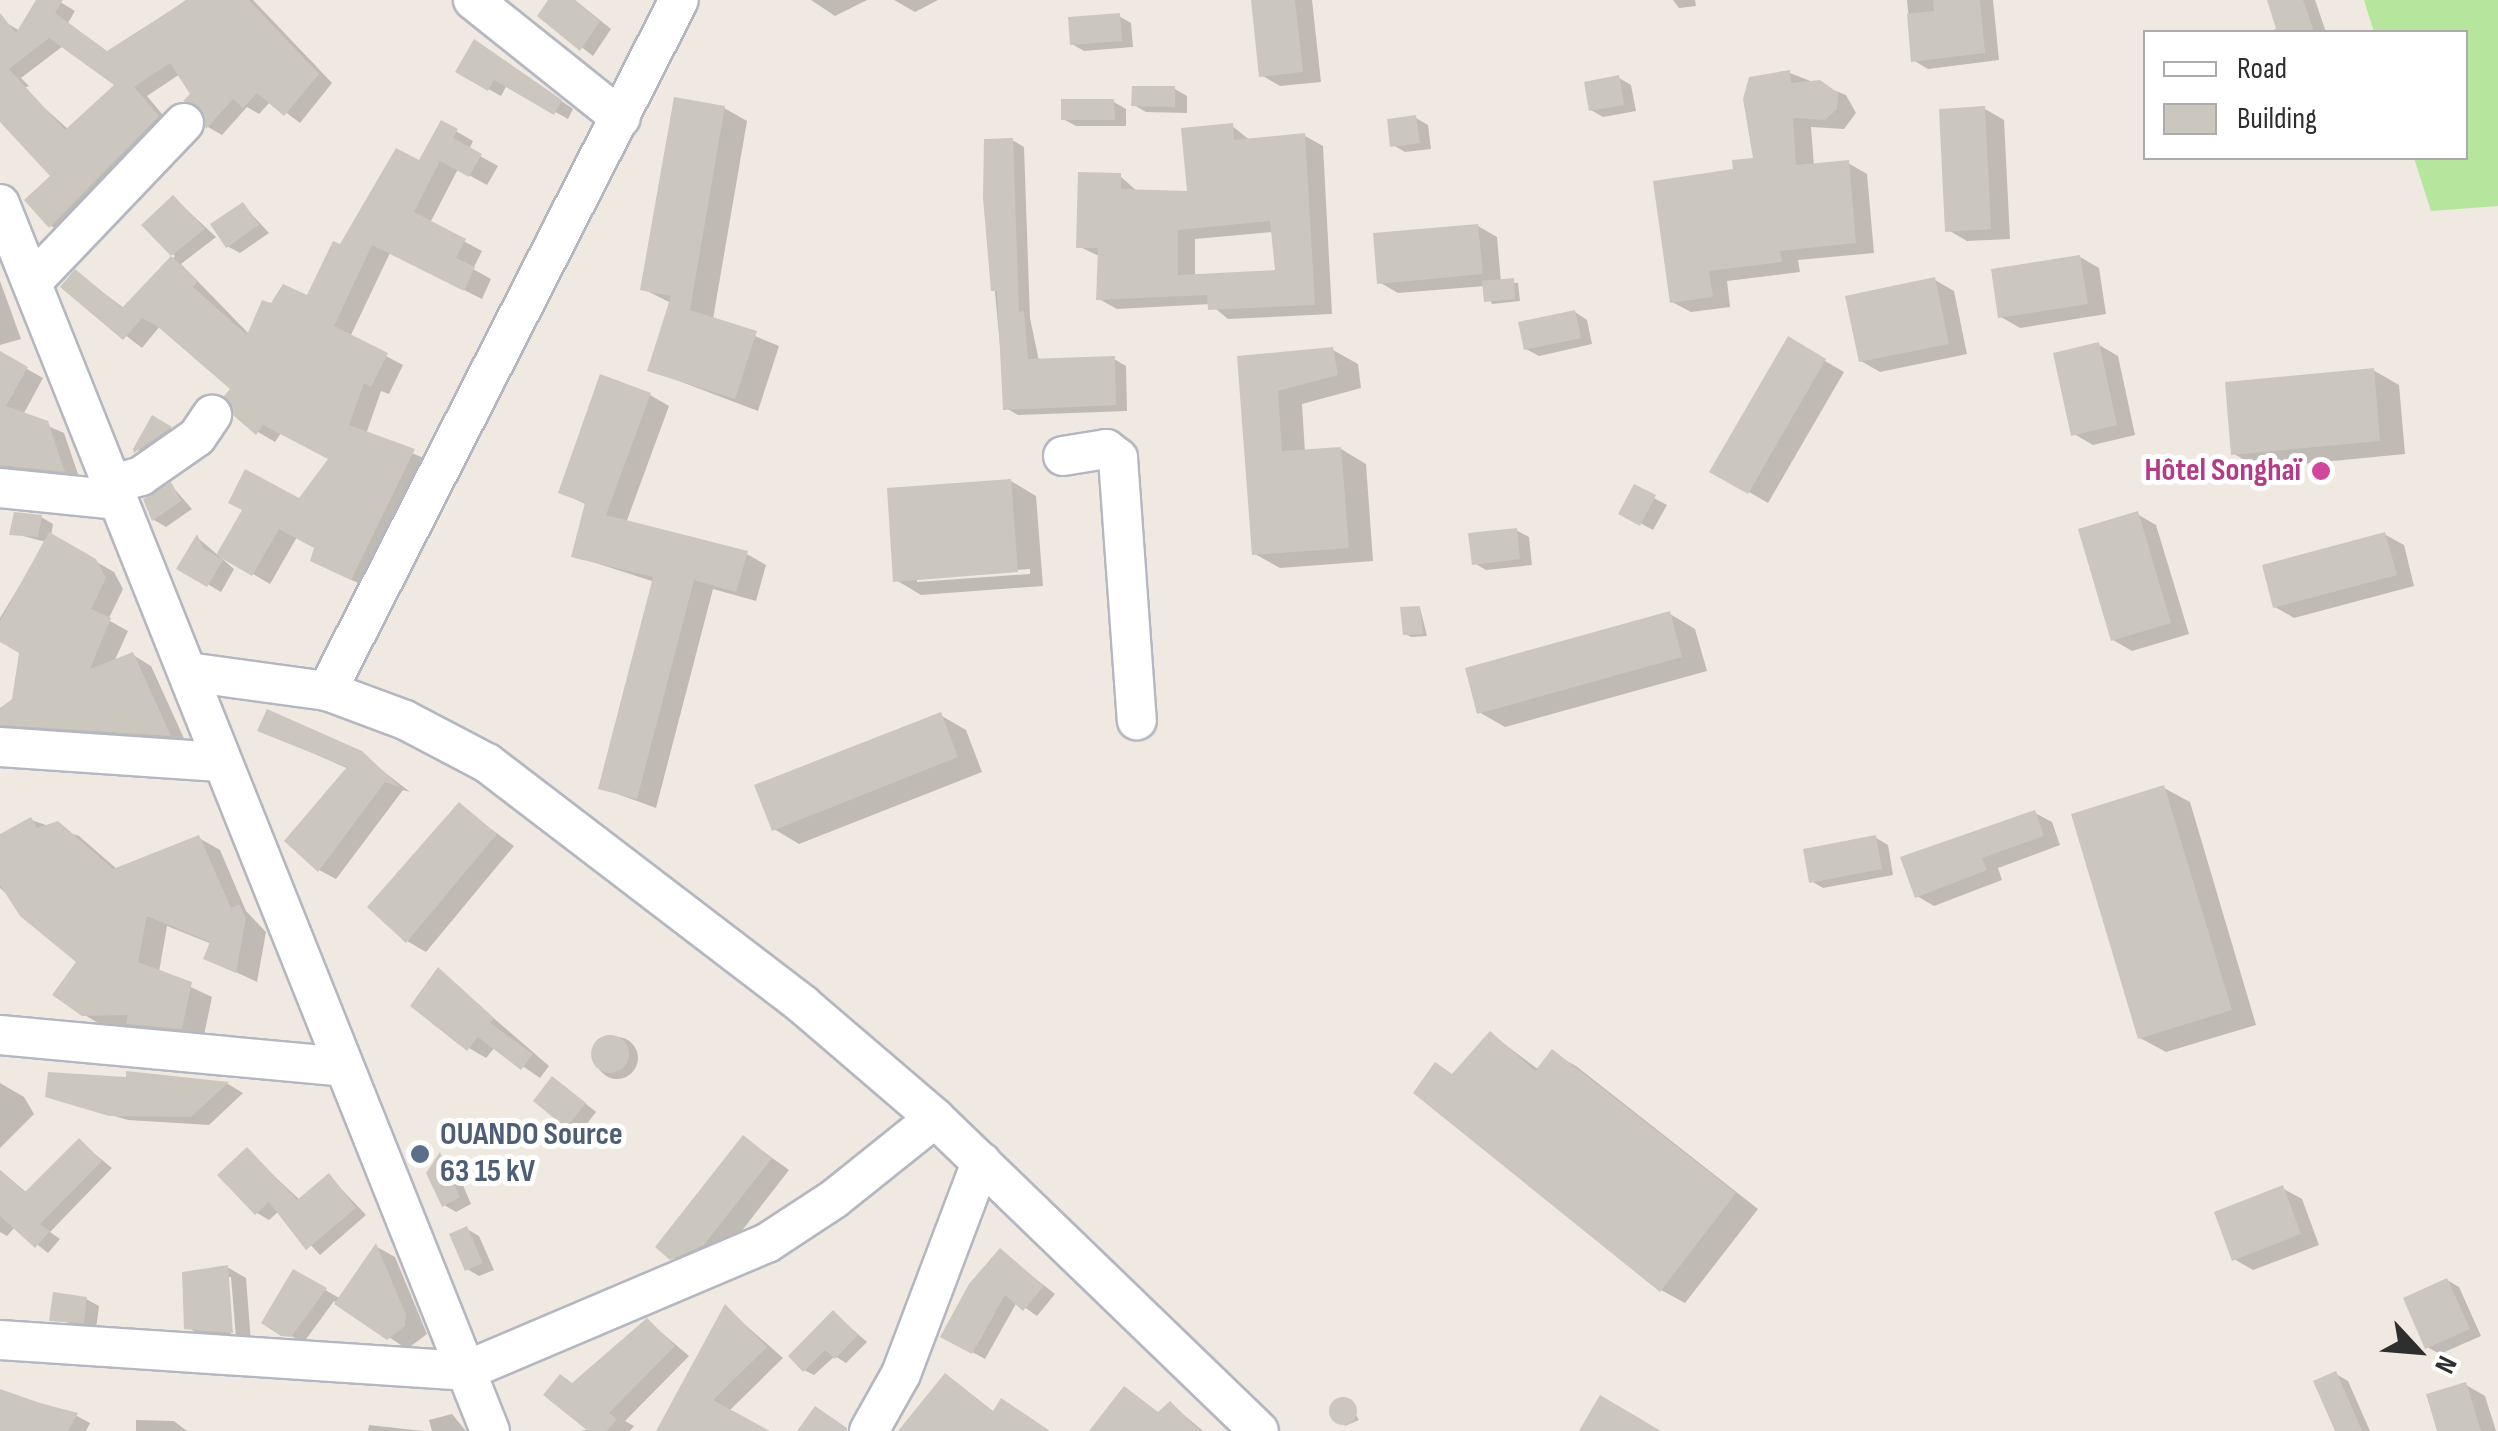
<!DOCTYPE html>
<html>
<head>
<meta charset="utf-8">
<style>
	body { margin:0 }
	#map { position:relative; width:2498px; height:1431px; overflow:hidden; background:#efe9e1; font-family:"Sofia Sans Condensed",sans-serif }
	div>[style] { position:absolute }
	[style*='--x'] { left:calc(var(--x)*1px); top:calc(var(--y)*1px); width:calc(var(--w)*1px); rotate:calc(var(--a)*1deg) }
	.green>* { inset:0; background:#b6e59e }
	.shadow>* { inset:0; background:#0003 }
	.round { border-radius:50% }
	.building>* { inset:0; background:#cbc7bf }
	.roads { filter:drop-shadow(2px 0 #b4b7c1) drop-shadow(-2px 0 #b4b7c1) drop-shadow(0 2px #b4b7c1) drop-shadow(0 -2px #b4b7c1) }
	.minor>* { height:38px; margin:-19px; padding:0 19px; transform-origin:19px; border-radius:19px; background:#fff }
	.dots>* { width:28px; height:28px; translate:-50% -50%; box-sizing:border-box; border:5px solid #fff; border-radius:50% }
	span { translate:-50% -50%; white-space:nowrap; text-align:center; line-height:1.15; -webkit-text-stroke:10px #fff; paint-order:stroke }
	.hotel-label { font-size:32px; color:#b23c85; font-weight:700 }
	.right { translate:-100% -50%; text-align:right }
	.service-label { font-size:32px; color:#4e5e75; font-weight:700 }
	.left { translate:0 -50%; text-align:left }
	.legend { position:absolute; left:2143px; top:30px; width:325px; height:130px; box-sizing:border-box; background:#fff; border:2px solid #ababab; margin:0; padding:12px 18px; list-style:none; font-size:30px; color:#2e2e2e }
	.legend li { display:flex; align-items:center; gap:20px; height:50px }
	.legend b { width:50px; border:2px solid #ababab }
	.north { position:absolute; left:2368px; top:1301px; width:100px; height:100px; -webkit-text-stroke:8px #fff; paint-order:stroke; rotate:116deg; font-size:28px; font-weight:700; line-height:40px; text-align:center; color:#2e2e2e }
	.north::after { content:''; display:block; margin:auto; width:35px; height:45px; background:#2e2e2e; clip-path:polygon(50% 0,100% 100%,50% 72%,0 100%) }
</style>
</head>
<body>
<div id="map">
	<div class="green">
		<div style="clip-path:polygon(2364px 0,2498px 0,2498px 206px,2431px 211px,2414px 158px,2466px 158px,2466px 32px,2374px 32px)"></div>
	</div>
	<div class="shadow">
		<div style="clip-path:polygon(39px 0,57px 0,75px 11px,68px 23px,109px 53px,186px 0,253px 0,332px 83px,300px 123px,271px 101px,259px 114px,247px 107px,222px 135px,208px 127px,180px 74px,147px 96px,172px 126px,65px 234px,51px 226px,53px 176px,29px 94px,69px 130px,118px 84px,63px 46px,21px 78px,29px 86px,0 98px,0 19px,20px 31px)"></div>
		<div style="clip-path:polygon(551px 0,575px 0,611px 29px,593px 56px,540px 15px)"></div>
		<div style="clip-path:polygon(811px 0,867px 0,835px 16px)"></div>
		<div style="clip-path:polygon(894px 0,938px 0,915px 12px)"></div>
		<div style="clip-path:polygon(1253px 0,1312px 0,1321px 82px,1280px 86px,1261px 75px)"></div>
		<div style="clip-path:polygon(1673px 0,1695px 0,1696px 6px,1679px 8px)"></div>
		<div style="clip-path:polygon(1907px 0,1993px 0,1999px 60px,1928px 69px,1913px 60px)"></div>
		<div style="clip-path:polygon(2269px 0,2315px 0,2326px 32px,2267px 32px,2279px 28px)"></div>
		<div style="clip-path:polygon(1119px 16px,1131px 23px,1133px 47px,1084px 51px,1072px 44px)"></div>
		<div style="clip-path:polygon(487px 49px,573px 109px,568px 119px,507px 85px,501px 96px,458px 72px)"></div>
		<div style="clip-path:polygon(1790px 73px,1846px 95px,1856px 113px,1844px 129px,1811px 127px,1814px 166px,1848px 163px,1867px 174px,1874px 253px,1798px 260px,1800px 272px,1727px 281px,1730px 307px,1691px 312px,1672px 302px,1736px 171px,1756px 160px)"></div>
		<div style="clip-path:polygon(1619px 78px,1631px 85px,1636px 111px,1603px 117px,1591px 110px)"></div>
		<div style="clip-path:polygon(1175px 89px,1187px 96px,1187px 113px,1146px 112px,1134px 105px)"></div>
		<div style="clip-path:polygon(1114px 102px,1126px 109px,1126px 126px,1076px 126px,1063px 119px)"></div>
		<div style="clip-path:polygon(724px 108px,747px 121px,713px 319px,779px 346px,758px 411px,650px 370px,671px 303px,643px 289px)"></div>
		<div style="clip-path:polygon(1985px 109px,2004px 120px,2010px 239px,1967px 241px,1948px 230px)"></div>
		<div style="clip-path:polygon(1416px 118px,1428px 125px,1431px 149px,1405px 152px,1393px 145px)"></div>
		<div style="clip-path:polygon(442px 123px,473px 141px,469px 150px,498px 166px,487px 185px,458px 169px,430px 223px,482px 251px,473px 269px,491px 279px,482px 299px,390px 253px,350px 337px,403px 365px,389px 394px,381px 391px,366px 434px,431px 461px,369px 588px,330px 570px,317px 547px,297px 537px,270px 584px,219px 554px,245px 510px,300px 501px,332px 459px,281px 433px,275px 442px,258px 432px,236px 414px,233px 389px,160px 326px,142px 348px,63px 287px,76px 272px,125px 309px,175px 256px,145px 225px,174px 198px,216px 237px,181px 264px,250px 335px,272px 306px,308px 298px,341px 247px,420px 164px)"></div>
		<div style="clip-path:polygon(evenodd,1232px 126px,1251px 141px,1305px 136px,1323px 146px,1332px 314px,1228px 319px,1210px 304px,1117px 309px,1099px 299px,1101px 257px,1078px 246px,1120px 176px,1138px 192px,1189px 194px,1232px 126px,1273px 232px,1277px 273px,1195px 277px,1195px 239px,1273px 232px)"></div>
		<div style="clip-path:polygon(1012px 140px,1024px 147px,1030px 318px,1039px 361px,1114px 359px,1126px 366px,1127px 411px,1018px 415px,1006px 408px,986px 198px)"></div>
		<div style="clip-path:polygon(243px 205px,269px 233px,240px 253px,227px 246px)"></div>
		<div style="clip-path:polygon(1478px 226px,1497px 237px,1501px 282px,1518px 283px,1520px 301px,1492px 304px,1485px 286px,1398px 293px,1379px 282px)"></div>
		<div style="clip-path:polygon(2080px 257px,2099px 268px,2106px 314px,2020px 328px,2001px 317px)"></div>
		<div style="clip-path:polygon(1935px 280px,1954px 291px,1967px 354px,1880px 372px,1861px 361px)"></div>
		<div style="clip-path:polygon(0 281px,21px 339px,0 345px)"></div>
		<div style="clip-path:polygon(1575px 312px,1587px 320px,1592px 344px,1539px 356px,1526px 349px)"></div>
		<div style="clip-path:polygon(1789px 340px,1844px 372px,1768px 503px,1713px 471px)"></div>
		<div style="clip-path:polygon(2099px 345px,2118px 356px,2135px 435px,2093px 445px,2074px 434px)"></div>
		<div style="clip-path:polygon(1333px 350px,1358px 364px,1361px 388px,1302px 404px,1305px 452px,1341px 449px,1366px 464px,1373px 561px,1280px 568px,1255px 554px,1240px 358px)"></div>
		<div style="clip-path:polygon(0 354px,43px 378px,23px 415px,64px 433px,80px 480px,0 470px)"></div>
		<div style="clip-path:polygon(2373px 370px,2399px 385px,2405px 454px,2259px 468px,2234px 454px)"></div>
		<div style="clip-path:polygon(650px 395px,669px 406px,626px 523px,747px 554px,766px 565px,756px 601px,713px 589px,656px 808px,601px 788px,655px 582px,574px 556px,587px 505px,561px 492px)"></div>
		<div style="clip-path:polygon(153px 418px,182px 435px,148px 458px,138px 452px)"></div>
		<div style="clip-path:polygon(evenodd,1011px 481px,1036px 496px,1043px 586px,921px 595px,896px 580px,1011px 481px,1030px 569px,1030px 574px,917px 582px,917px 577px,1030px 569px)"></div>
		<div style="clip-path:polygon(171px 485px,192px 509px,166px 527px,154px 520px,146px 500px)"></div>
		<div style="clip-path:polygon(1635px 488px,1667px 505px,1653px 530px,1622px 513px)"></div>
		<div style="clip-path:polygon(2137px 514px,2156px 525px,2189px 634px,2132px 651px,2113px 640px)"></div>
		<div style="clip-path:polygon(41px 517px,53px 524px,51px 536px,114px 572px,123px 589px,108px 620px,128px 631px,114px 662px,133px 655px,151px 666px,187px 745px,0 737px,0 711px,14px 700px,21px 652px,0 640px,0 618px,46px 542px,12px 533px)"></div>
		<div style="clip-path:polygon(1516px 530px,1529px 537px,1532px 565px,1486px 570px,1474px 563px)"></div>
		<div style="clip-path:polygon(2384px 534px,2404px 545px,2414px 586px,2294px 618px,2275px 607px)"></div>
		<div style="clip-path:polygon(198px 538px,234px 569px,221px 592px,180px 568px)"></div>
		<div style="clip-path:polygon(1420px 608px,1427px 636px,1411px 637px,1405px 634px)"></div>
		<div style="clip-path:polygon(1670px 614px,1695px 629px,1707px 671px,1505px 727px,1479px 712px)"></div>
		<div style="clip-path:polygon(940px 715px,966px 730px,982px 772px,799px 844px,774px 829px)"></div>
		<div style="clip-path:polygon(260px 730px,365px 757px,410px 792px,403px 790px,336px 879px,319px 870px,349px 769px)"></div>
		<div style="clip-path:polygon(2164px 788px,2190px 802px,2256px 1025px,2166px 1052px,2140px 1038px)"></div>
		<div style="clip-path:polygon(459px 805px,514px 846px,426px 952px,407px 941px)"></div>
		<div style="clip-path:polygon(2035px 813px,2052px 822px,2060px 845px,1998px 868px,2002px 880px,1934px 906px,1917px 896px)"></div>
		<div style="clip-path:polygon(31px 820px,79px 836px,118px 870px,199px 838px,220px 850px,246px 911px,266px 932px,257px 982px,206px 958px,212px 944px,167px 926px,159px 972px,212px 997px,203px 1040px,105px 1027px,83px 1014px,79px 962px,0 888px,0 836px)"></div>
		<div style="clip-path:polygon(1876px 838px,1888px 845px,1893px 875px,1823px 888px,1811px 881px)"></div>
		<div style="clip-path:polygon(439px 971px,549px 1066px,540px 1078px,495px 1047px,486px 1058px,469px 1048px)"></div>
		<div style="clip-path:polygon(1491px 1034px,1539px 1070px,1552px 1053px,1576px 1066px,1758px 1209px,1685px 1303px,1661px 1290px,1454px 1076px)"></div>
		<div class="round" style="left:596px;top:1037px;width:42px;height:42px"></div>
		<div style="clip-path:polygon(128px 1074px,228px 1084px,243px 1093px,209px 1125px,128px 1120px,47px 1096px,128px 1080px)"></div>
		<div style="clip-path:polygon(0 1083px,24px 1097px,34px 1114px,0 1148px)"></div>
		<div style="clip-path:polygon(565px 1087px,596px 1112px,580px 1133px,568px 1126px)"></div>
		<div style="clip-path:polygon(744px 1138px,789px 1170px,723px 1255px,691px 1269px,672px 1257px)"></div>
		<div style="clip-path:polygon(79px 1141px,112px 1168px,50px 1232px,60px 1239px,48px 1253px,15px 1227px,7px 1236px,0 1232px,0 1170px,27px 1193px)"></div>
		<div style="clip-path:polygon(247px 1151px,300px 1200px,329px 1176px,366px 1215px,320px 1255px,279px 1211px,269px 1220px,257px 1213px,221px 1175px)"></div>
		<div style="clip-path:polygon(441px 1156px,453px 1162px,471px 1204px,456px 1212px,444px 1205px)"></div>
		<div style="clip-path:polygon(2282px 1188px,2302px 1199px,2319px 1245px,2253px 1270px,2234px 1259px)"></div>
		<div style="clip-path:polygon(467px 1229px,479px 1236px,494px 1270px,479px 1276px,467px 1269px)"></div>
		<div style="clip-path:polygon(377px 1247px,395px 1257px,427px 1334px,407px 1349px,334px 1301px,304px 1342px,276px 1329px,294px 1272px,341px 1299px)"></div>
		<div style="clip-path:polygon(1000px 1251px,1055px 1294px,1037px 1316px,1017px 1302px,985px 1359px,943px 1336px)"></div>
		<div style="clip-path:polygon(227px 1267px,246px 1278px,251px 1342px,236px 1338px,231px 1277px,226px 1277px,231px 1336px,206px 1338px,187px 1327px)"></div>
		<div style="clip-path:polygon(2447px 1280px,2459px 1287px,2481px 1336px,2440px 1354px,2427px 1347px)"></div>
		<div style="clip-path:polygon(86px 1299px,99px 1306px,96px 1329px,52px 1319px)"></div>
		<div style="clip-path:polygon(726px 1308px,783px 1358px,729px 1411px,765px 1431px,674px 1431px)"></div>
		<div style="clip-path:polygon(834px 1313px,867px 1342px,846px 1363px,835px 1356px,814px 1375px,804px 1370px)"></div>
		<div style="clip-path:polygon(648px 1321px,689px 1356px,625px 1421px,634px 1426px,630px 1431px,581px 1431px,589px 1429px,574px 1385px)"></div>
		<div style="clip-path:polygon(2336px 1374px,2348px 1381px,2370px 1431px,2337px 1431px)"></div>
		<div style="clip-path:polygon(2466px 1385px,2485px 1396px,2496px 1431px,2440px 1431px)"></div>
		<div style="clip-path:polygon(1125px 1389px,1160px 1414px,1171px 1404px,1203px 1431px,1091px 1431px)"></div>
		<div style="clip-path:polygon(5px 1393px,77px 1416px,90px 1423px,86px 1431px,0 1431px)"></div>
		<div style="clip-path:polygon(1348px 1401px,1359px 1420px,1345px 1426px,1333px 1407px)"></div>
		<div style="clip-path:polygon(452px 1414px,466px 1431px,432px 1431px,429px 1420px)"></div>
		<div style="clip-path:polygon(136px 1420px,174px 1421px,187px 1431px,136px 1431px)"></div>
		<div style="clip-path:polygon(369px 1425px,423px 1431px,368px 1431px)"></div>
	</div>
	<div class="building">
		<div style="clip-path:polygon(evenodd,36px 0,63px 0,55px 13px,107px 51px,187px 0,249px 0,319px 74px,284px 116px,257px 93px,243px 108px,233px 99px,206px 129px,200px 108px,183px 101px,190px 94px,170px 63px,134px 87px,159px 116px,49px 228px,24px 200px,50px 176px,0 122px,0 13px,16px 33px,36px 0,49px 38px,114px 85px,65px 130px,9px 69px,49px 38px)"></div>
		<div style="clip-path:polygon(548px 0,575px 0,600px 21px,580px 51px,537px 16px)"></div>
		<div style="clip-path:polygon(1251px 0,1295px 0,1303px 72px,1259px 77px)"></div>
		<div style="clip-path:polygon(1933px 0,1980px 0,1985px 53px,1911px 62px,1907px 14px,1934px 11px)"></div>
		<div style="clip-path:polygon(2267px 0,2303px 0,2314px 32px,2277px 32px)"></div>
		<div style="clip-path:polygon(1120px 13px,1122px 41px,1070px 45px,1068px 17px)"></div>
		<div style="clip-path:polygon(474px 39px,562px 100px,554px 115px,494px 80px,488px 91px,455px 72px)"></div>
		<div style="clip-path:polygon(1790px 70px,1791px 83px,1820px 80px,1838px 93px,1837px 109px,1825px 120px,1793px 118px,1796px 165px,1849px 160px,1856px 243px,1780px 251px,1782px 262px,1709px 271px,1713px 297px,1670px 303px,1653px 181px,1733px 169px,1732px 160px,1753px 158px,1743px 99px,1749px 77px)"></div>
		<div style="clip-path:polygon(1619px 75px,1624px 105px,1589px 111px,1584px 82px)"></div>
		<div style="clip-path:polygon(1132px 86px,1175px 86px,1175px 107px,1131px 106px)"></div>
		<div style="clip-path:polygon(674px 97px,725px 106px,690px 310px,757px 331px,735px 399px,647px 371px,671px 296px,640px 290px)"></div>
		<div style="clip-path:polygon(1061px 99px,1114px 99px,1115px 120px,1061px 120px)"></div>
		<div style="clip-path:polygon(1985px 106px,1991px 229px,1945px 232px,1939px 109px)"></div>
		<div style="clip-path:polygon(1416px 115px,1420px 143px,1390px 147px,1387px 119px)"></div>
		<div style="clip-path:polygon(441px 120px,458px 129px,453px 138px,482px 154px,469px 177px,440px 161px,414px 212px,466px 239px,456px 258px,475px 267px,464px 291px,372px 245px,334px 326px,388px 353px,371px 387px,364px 383px,349px 425px,415px 449px,351px 580px,310px 561px,314px 548px,279px 529px,252px 576px,216px 555px,242px 510px,228px 503px,245px 469px,299px 498px,328px 459px,263px 425px,256px 435px,234px 416px,224px 396px,230px 389px,157px 326px,142px 318px,123px 340px,60px 287px,75px 269px,122px 308px,171px 256px,198px 281px,193px 287px,247px 335px,262px 300px,271px 303px,283px 284px,307px 295px,333px 241px,340px 244px,396px 148px,419px 160px)"></div>
		<div style="clip-path:polygon(evenodd,1233px 123px,1234px 140px,1305px 133px,1315px 305px,1208px 310px,1207px 295px,1096px 300px,1098px 248px,1076px 248px,1078px 172px,1121px 173px,1121px 189px,1187px 191px,1181px 128px,1233px 123px,1270px 221px,1275px 270px,1178px 275px,1178px 230px,1270px 221px)"></div>
		<div style="clip-path:polygon(1013px 138px,1019px 312px,1024px 311px,1028px 359px,1115px 356px,1116px 405px,1003px 410px,997px 291px,991px 291px,983px 198px,984px 139px)"></div>
		<div style="clip-path:polygon(173px 195px,205px 229px,171px 256px,141px 225px)"></div>
		<div style="clip-path:polygon(243px 202px,259px 225px,226px 248px,210px 224px)"></div>
		<div style="clip-path:polygon(1478px 224px,1483px 274px,1377px 284px,1373px 233px)"></div>
		<div style="clip-path:polygon(2080px 255px,2088px 304px,1998px 318px,1991px 269px)"></div>
		<div style="clip-path:polygon(1935px 277px,1949px 344px,1859px 362px,1845px 296px)"></div>
		<div style="clip-path:polygon(1514px 278px,1515px 299px,1484px 302px,1482px 281px)"></div>
		<div style="clip-path:polygon(1575px 310px,1581px 338px,1524px 350px,1518px 322px)"></div>
		<div style="clip-path:polygon(1788px 336px,1826px 359px,1748px 494px,1709px 472px)"></div>
		<div style="clip-path:polygon(2099px 342px,2117px 425px,2071px 436px,2053px 353px)"></div>
		<div style="clip-path:polygon(1333px 347px,1338px 375px,1278px 391px,1282px 451px,1341px 447px,1349px 548px,1252px 555px,1237px 356px)"></div>
		<div style="clip-path:polygon(0 351px,28px 367px,6px 406px,48px 421px,65px 472px,0 465px)"></div>
		<div style="clip-path:polygon(2374px 368px,2380px 441px,2231px 455px,2225px 382px)"></div>
		<div style="clip-path:polygon(600px 374px,651px 393px,606px 515px,748px 551px,736px 592px,694px 580px,637px 799px,598px 789px,653px 577px,571px 557px,585px 503px,558px 493px)"></div>
		<div style="clip-path:polygon(152px 415px,172px 427px,134px 453px,133px 449px)"></div>
		<div style="clip-path:polygon(1011px 479px,1018px 572px,893px 582px,887px 488px)"></div>
		<div style="clip-path:polygon(171px 482px,181px 501px,152px 521px,143px 499px)"></div>
		<div style="clip-path:polygon(1634px 484px,1656px 495px,1640px 526px,1618px 514px)"></div>
		<div style="clip-path:polygon(2138px 511px,2171px 623px,2111px 641px,2078px 529px)"></div>
		<div style="clip-path:polygon(14px 512px,42px 515px,38px 537px,9px 535px)"></div>
		<div style="clip-path:polygon(1517px 528px,1520px 559px,1472px 565px,1468px 533px)"></div>
		<div style="clip-path:polygon(49px 532px,96px 559px,106px 578px,91px 609px,111px 618px,90px 669px,133px 652px,171px 736px,0 725px,0 708px,12px 699px,19px 653px,0 642px,0 621px)"></div>
		<div style="clip-path:polygon(2385px 532px,2397px 575px,2273px 608px,2262px 565px)"></div>
		<div style="clip-path:polygon(197px 534px,203px 548px,223px 560px,207px 587px,176px 569px)"></div>
		<div style="clip-path:polygon(1420px 606px,1423px 634px,1403px 635px,1400px 607px)"></div>
		<div style="clip-path:polygon(1670px 611px,1682px 657px,1477px 714px,1465px 668px)"></div>
		<div style="clip-path:polygon(267px 709px,362px 751px,400px 787px,385px 782px,318px 872px,284px 841px,347px 767px,257px 731px)"></div>
		<div style="clip-path:polygon(941px 712px,958px 757px,772px 831px,754px 785px)"></div>
		<div style="clip-path:polygon(2164px 785px,2232px 1010px,2138px 1039px,2071px 814px)"></div>
		<div style="clip-path:polygon(459px 802px,497px 834px,406px 943px,367px 907px)"></div>
		<div style="clip-path:polygon(2035px 810px,2044px 836px,1982px 858px,1987px 870px,1915px 898px,1900px 857px)"></div>
		<div style="clip-path:polygon(31px 817px,37px 828px,58px 821px,113px 869px,199px 835px,231px 908px,239px 904px,246px 918px,236px 973px,203px 959px,210px 942px,147px 916px,138px 962px,192px 982px,182px 1029px,126px 1024px,128px 1015px,82px 1016px,52px 995px,76px 962px,20px 916px,0 885px,0 834px)"></div>
		<div style="clip-path:polygon(1876px 835px,1882px 869px,1809px 883px,1803px 849px)"></div>
		<div style="clip-path:polygon(438px 967px,494px 1018px,490px 1023px,533px 1054px,521px 1070px,478px 1037px,467px 1051px,410px 1006px)"></div>
		<div style="clip-path:polygon(1490px 1031px,1535px 1071px,1552px 1049px,1736px 1193px,1660px 1292px,1413px 1093px,1435px 1062px,1452px 1074px)"></div>
		<div class="round" style="left:591px;top:1035px;width:38px;height:38px"></div>
		<div style="clip-path:polygon(126px 1071px,229px 1082px,191px 1117px,109px 1116px,45px 1097px,48px 1072px,126px 1077px)"></div>
		<div style="clip-path:polygon(552px 1076px,586px 1103px,566px 1128px,533px 1101px)"></div>
		<div style="clip-path:polygon(743px 1135px,772px 1158px,704px 1245px,670px 1260px,655px 1247px)"></div>
		<div style="clip-path:polygon(79px 1138px,102px 1161px,40px 1224px,50px 1231px,35px 1248px,0 1216px,0 1170px,25px 1192px)"></div>
		<div style="clip-path:polygon(247px 1147px,297px 1200px,329px 1173px,356px 1208px,306px 1250px,269px 1202px,255px 1215px,217px 1175px)"></div>
		<div style="clip-path:polygon(440px 1152px,460px 1197px,442px 1207px,426px 1173px)"></div>
		<div style="clip-path:polygon(2283px 1185px,2301px 1234px,2232px 1261px,2214px 1212px)"></div>
		<div style="clip-path:polygon(467px 1226px,483px 1263px,465px 1271px,449px 1234px)"></div>
		<div style="clip-path:polygon(376px 1243px,406px 1315px,405px 1326px,387px 1340px,334px 1304px)"></div>
		<div style="clip-path:polygon(1000px 1248px,1044px 1286px,1023px 1311px,1005px 1295px,972px 1354px,940px 1337px,969px 1284px)"></div>
		<div style="clip-path:polygon(228px 1265px,233px 1333px,184px 1329px,182px 1272px)"></div>
		<div style="clip-path:polygon(293px 1269px,327px 1288px,291px 1337px,281px 1336px,261px 1323px)"></div>
		<div style="clip-path:polygon(2447px 1278px,2470px 1329px,2425px 1349px,2403px 1298px)"></div>
		<div style="clip-path:polygon(53px 1292px,87px 1297px,84px 1323px,49px 1321px)"></div>
		<div style="clip-path:polygon(725px 1304px,767px 1347px,713px 1400px,770px 1431px,656px 1431px)"></div>
		<div style="clip-path:polygon(833px 1310px,858px 1335px,835px 1359px,825px 1350px,803px 1372px,788px 1356px)"></div>
		<div style="clip-path:polygon(647px 1318px,675px 1346px,609px 1413px,617px 1419px,607px 1431px,588px 1431px,543px 1395px,560px 1374px,572px 1383px)"></div>
		<div style="clip-path:polygon(2336px 1371px,2362px 1431px,2335px 1431px,2313px 1381px)"></div>
		<div style="clip-path:polygon(945px 1373px,993px 1411px,1001px 1398px,1050px 1431px,898px 1431px)"></div>
		<div style="clip-path:polygon(2466px 1382px,2481px 1431px,2437px 1431px,2426px 1394px)"></div>
		<div style="clip-path:polygon(1124px 1386px,1158px 1412px,1170px 1401px,1200px 1431px,1089px 1431px)"></div>
		<div style="clip-path:polygon(0 1389px,40px 1403px,78px 1413px,68px 1431px,0 1431px)"></div>
		<div style="clip-path:polygon(1600px 1395px,1661px 1431px,1579px 1431px)"></div>
		<div class="round" style="left:1329px;top:1397px;width:28px;height:28px"></div>
		<div style="clip-path:polygon(815px 1406px,847px 1428px,847px 1431px,797px 1431px)"></div>
	</div>
	<div class="roads">
		<div class="minor">
			<div style="--x:473;--y:0;--w:189;--a:38.6"></div>
			<div style="--x:0;--y:204;--w:1321;--a:68.23"></div>
			<div style="--x:32;--y:282;--w:220;--a:-46.3"></div>
			<div style="--x:1063;--y:456;--w:44;--a:-9.2"></div>
			<div style="--x:1106;--y:449;--w:15;--a:37"></div>
			<div style="--x:1118;--y:458;--w:263;--a:85.9"></div>
			<div style="--x:112;--y:484;--w:30;--a:-15"></div>
			<div style="--x:141;--y:476;--w:68;--a:-34.9"></div>
			<div style="--x:197;--y:437;--w:27;--a:-56"></div>
			<div style="--x:0;--y:488;--w:119;--a:5.8"></div>
			<div style="--x:188;--y:672;--w:140;--a:7.8"></div>
			<div style="--x:327;--y:691;--w:83;--a:20.4"></div>
			<div style="--x:405;--y:720;--w:93;--a:27.7"></div>
			<div style="--x:487;--y:763;--w:397;--a:37.4"></div>
			<div style="--x:802;--y:1004;--w:175;--a:40.6"></div>
			<div style="--x:935;--y:1118;--w:450;--a:44"></div>
			<div style="--x:327;--y:691;--w:775;--a:-63.01"></div>
			<div style="--x:0;--y:747;--w:220;--a:3.9"></div>
			<div style="--x:0;--y:1035;--w:343;--a:5.3"></div>
			<div style="--x:0;--y:1340;--w:466;--a:3.8"></div>
			<div style="--x:465;--y:1371;--w:328;--a:-23"></div>
			<div style="--x:767;--y:1243;--w:80;--a:-33.3"></div>
			<div style="--x:834;--y:1199;--w:129;--a:-38.7"></div>
			<div style="--x:869;--y:1431;--w:65;--a:-60.7"></div>
			<div style="--x:901;--y:1374;--w:227;--a:-69.3"></div>
		</div>
	</div>
	<div class="dots">
		<div style="left:2321px;top:471px;background:#d1479c"></div>
		<div style="left:420px;top:1154px;background:#5c6f8a"></div>
	</div>
	<div class="hotel-label">
		<span class="right" style="left:2301px;top:471px">Hôtel Songhaï</span>
	</div>
	<div class="service-label">
		<span class="left" style="left:440px;top:1154px">OUANDO Source<br>63 15 kV</span>
	</div>
	<ul class="legend">
	<li><b style="height:12px;background:#fff"></b>Road</li>
	<li><b style="height:28px;background:#cbc7bf"></b>Building</li>
	</ul>
	<div class="north">N</div>
</div>
</body>
</html>
